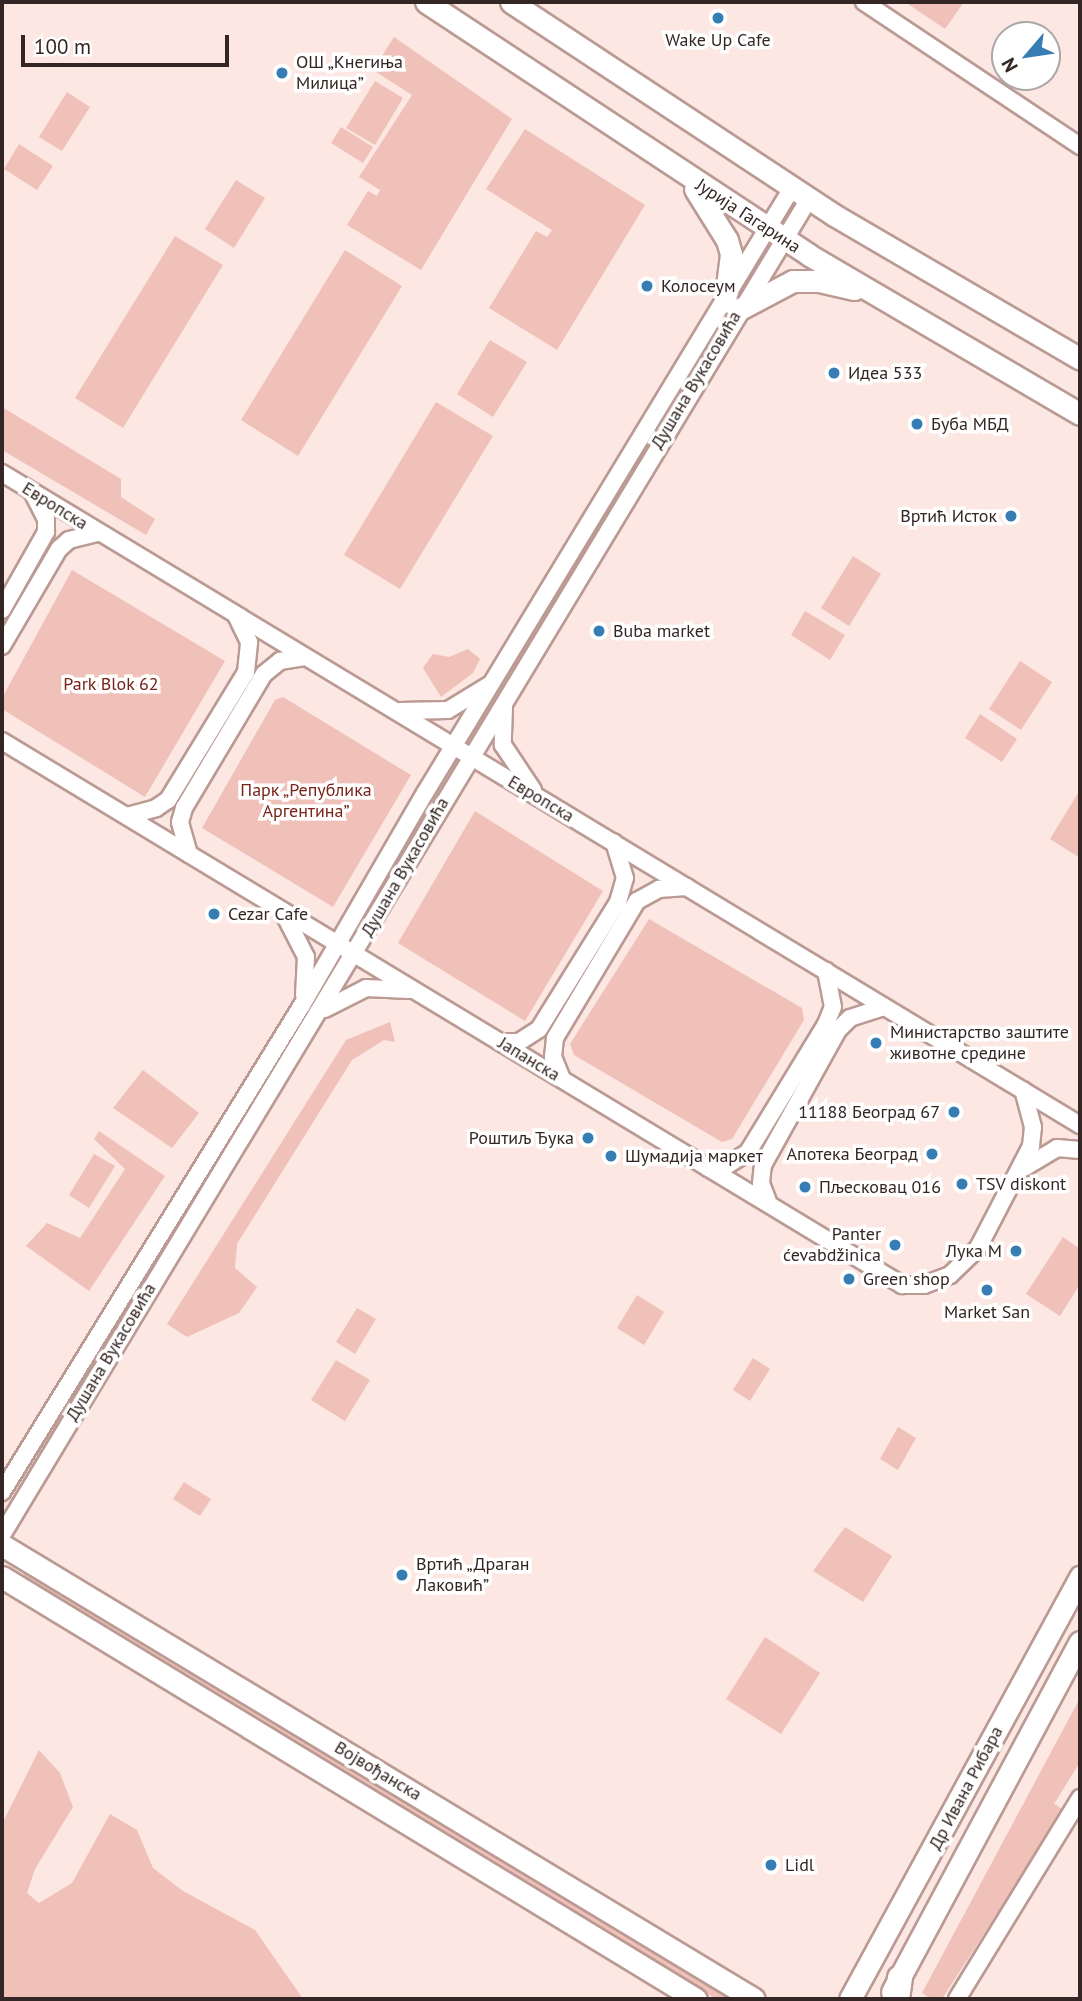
<!DOCTYPE html>
<html>
<head>
<meta charset="utf-8">
<style>
	body { margin:0 }
	#map { position:relative; width:1082px; height:2001px; overflow:hidden; background:#fce7e3; font-family:"PT Sans",sans-serif }
	div>[style] { position:absolute }
	[style*='--x'] { left:calc(var(--x)*1px); top:calc(var(--y)*1px); width:calc(var(--w)*1px); rotate:calc(var(--a)*1deg) }
	.green>* { inset:0; background:#efc1b8 }
	.roads { filter:drop-shadow(2px 0 #bb9a94) drop-shadow(-2px 0 #bb9a94) drop-shadow(0 2px #bb9a94) drop-shadow(0 -2px #bb9a94) }
	.minor>* { height:16px; margin:-8px; padding:0 8px; transform-origin:8px; border-radius:8px; background:#fff }
	.major>* { height:21px; margin:-10.5px; padding:0 10.5px; transform-origin:10.5px; border-radius:10.5px; background:#fff }
	.highway>* { height:24px; margin:-12px; padding:0 12px; transform-origin:12px; border-radius:12px; background:#fff }
	.dots>* { width:19px; height:19px; translate:-50% -50%; box-sizing:border-box; border:4px solid #fff; border-radius:50% }
	span { translate:-50% -50%; white-space:nowrap; text-align:center; line-height:1.15; -webkit-text-stroke:7px #fff; paint-order:stroke }
	.poi-label { font-size:18px; color:#332624 }
	.left { translate:0 -50%; text-align:left }
	.right { translate:-100% -50%; text-align:right }
	.street-label { font-size:18px; color:#332624 }
	.park-label { font-size:18px; color:#782318 }
	.frame { position:absolute; inset:0; border:4px solid #332624; pointer-events:none }
	.north { position:absolute; left:991px; top:21px; width:70px; height:70px; box-sizing:border-box; background:#fff; border:2px solid #ada8a7; border-radius:50%; rotate:241deg; font-size:19px; font-weight:700; line-height:28px; text-align:center; color:#332624 }
	.north::after { content:''; display:block; margin:auto; width:24px; height:32px; background:#357db2; clip-path:polygon(50% 0,100% 100%,50% 72%,0 100%) }
	.scale { position:absolute; left:21px; top:35px; width:208px; height:32px; box-sizing:border-box; border:4px solid #332624; border-top:0; padding-left:9px; font-size:21px; line-height:24px; white-space:nowrap; color:#332624; -webkit-text-stroke:5px #fff; paint-order:stroke }
</style>
</head>
<body>
<div id="map">
	<div class="green">
		<div style="clip-path:polygon(905px 2px,964px 2px,945px 29px)"></div>
		<div style="clip-path:polygon(394px 37px,512px 119px,421px 270px,347px 225px,368px 191px,377px 196px,380px 190px,359px 177px,412px 95px,373px 70px)"></div>
		<div style="clip-path:polygon(375px 81px,403px 98px,375px 145px,346px 128px)"></div>
		<div style="clip-path:polygon(67px 92px,90px 107px,62px 151px,39px 137px)"></div>
		<div style="clip-path:polygon(341px 127px,373px 147px,363px 163px,331px 143px)"></div>
		<div style="clip-path:polygon(525px 129px,645px 205px,557px 350px,489px 308px,536px 231px,547px 237px,552px 230px,486px 189px)"></div>
		<div style="clip-path:polygon(19px 144px,53px 166px,37px 190px,4px 169px)"></div>
		<div style="clip-path:polygon(236px 180px,265px 198px,234px 248px,205px 229px)"></div>
		<div style="clip-path:polygon(175px 236px,223px 265px,123px 428px,75px 398px)"></div>
		<div style="clip-path:polygon(345px 250px,402px 286px,298px 456px,241px 420px)"></div>
		<div style="clip-path:polygon(490px 340px,527px 362px,493px 417px,457px 394px)"></div>
		<div style="clip-path:polygon(436px 402px,493px 436px,400px 589px,344px 555px)"></div>
		<div style="clip-path:polygon(2px 407px,121px 479px,121px 497px,155px 519px,146px 535px,2px 450px)"></div>
		<div style="clip-path:polygon(853px 556px,881px 574px,849px 626px,821px 608px)"></div>
		<div style="clip-path:polygon(72px 570px,225px 661px,145px 797px,2px 709px,2px 698px)"></div>
		<div style="clip-path:polygon(805px 611px,845px 635px,830px 660px,791px 635px)"></div>
		<div style="clip-path:polygon(468px 649px,480px 659px,473px 673px,441px 697px,423px 668px,433px 654px,449px 657px)"></div>
		<div style="clip-path:polygon(1020px 661px,1052px 682px,1021px 730px,989px 709px)"></div>
		<div style="clip-path:polygon(283px 697px,411px 775px,333px 907px,202px 828px,275px 700px)"></div>
		<div style="clip-path:polygon(980px 714px,1017px 739px,1002px 762px,965px 738px)"></div>
		<div style="clip-path:polygon(1080px 790px,1080px 858px,1050px 839px)"></div>
		<div style="clip-path:polygon(475px 811px,603px 891px,525px 1021px,398px 943px)"></div>
		<div style="clip-path:polygon(649px 919px,802px 1008px,804px 1020px,732px 1139px,722px 1142px,574px 1055px,570px 1044px)"></div>
		<div style="clip-path:polygon(390px 1022px,395px 1042px,384px 1040px,352px 1060px,237px 1244px,235px 1268px,257px 1287px,239px 1313px,187px 1337px,167px 1324px,346px 1040px)"></div>
		<div style="clip-path:polygon(143px 1070px,199px 1113px,172px 1148px,113px 1108px)"></div>
		<div style="clip-path:polygon(99px 1131px,165px 1176px,89px 1291px,26px 1246px,47px 1223px,80px 1238px,125px 1169px,94px 1139px)"></div>
		<div style="clip-path:polygon(94px 1154px,115px 1166px,89px 1208px,69px 1195px)"></div>
		<div style="clip-path:polygon(1063px 1237px,1080px 1249px,1080px 1284px,1060px 1316px,1026px 1294px)"></div>
		<div style="clip-path:polygon(637px 1295px,664px 1312px,644px 1345px,617px 1328px)"></div>
		<div style="clip-path:polygon(357px 1308px,376px 1319px,355px 1354px,336px 1342px)"></div>
		<div style="clip-path:polygon(753px 1358px,770px 1369px,750px 1401px,733px 1390px)"></div>
		<div style="clip-path:polygon(336px 1360px,370px 1380px,345px 1421px,311px 1400px)"></div>
		<div style="clip-path:polygon(898px 1427px,916px 1438px,898px 1470px,880px 1459px)"></div>
		<div style="clip-path:polygon(184px 1482px,211px 1499px,200px 1516px,173px 1499px)"></div>
		<div style="clip-path:polygon(845px 1527px,892px 1556px,863px 1602px,813px 1571px)"></div>
		<div style="clip-path:polygon(25px 1573px,233px 1695px,733px 1999px,716px 1999px,102px 1628px,23px 1576px)"></div>
		<div style="clip-path:polygon(765px 1637px,820px 1673px,781px 1734px,726px 1699px)"></div>
		<div style="clip-path:polygon(1080px 1698px,1080px 1762px,1054px 1804px,1064px 1810px,942px 1999px,931px 1999px,922px 1993px)"></div>
		<div style="clip-path:polygon(39px 1750px,60px 1773px,73px 1807px,35px 1869px,27px 1893px,39px 1903px,72px 1883px,110px 1814px,137px 1830px,153px 1868px,183px 1891px,255px 1930px,303px 1999px,2px 1999px,2px 1824px)"></div>
	</div>
	<div class="roads">
		<div class="minor">
			<div style="--x:864;--y:2;--w:260;--a:33.7"></div>
			<div style="--x:2;--y:473;--w:1260;--a:31.17"></div>
			<div style="--x:2;--y:610;--w:90;--a:-60.6"></div>
			<div style="--x:46;--y:532;--w:13;--a:-90"></div>
			<div style="--x:46;--y:519;--w:30;--a:-117"></div>
			<div style="--x:2;--y:646;--w:113;--a:-59.6"></div>
			<div style="--x:59;--y:549;--w:13;--a:-42"></div>
			<div style="--x:69;--y:540;--w:30;--a:-14"></div>
			<div style="--x:504;--y:707;--w:38;--a:92"></div>
			<div style="--x:503;--y:745;--w:54;--a:56.3"></div>
			<div style="--x:400;--y:711;--w:48;--a:-1.2"></div>
			<div style="--x:448;--y:710;--w:48;--a:-31.4"></div>
			<div style="--x:2;--y:741;--w:1052;--a:31.15"></div>
			<div style="--x:902;--y:1285;--w:22;--a:0"></div>
			<div style="--x:924;--y:1285;--w:28;--a:-21"></div>
			<div style="--x:950;--y:1275;--w:39;--a:-44"></div>
			<div style="--x:978;--y:1248;--w:115;--a:-62.5"></div>
			<div style="--x:1031;--y:1146;--w:19;--a:-84"></div>
			<div style="--x:1033;--y:1127;--w:38;--a:-105"></div>
			<div style="--x:127;--y:816;--w:30;--a:-15"></div>
			<div style="--x:156;--y:808;--w:14;--a:-34"></div>
			<div style="--x:168;--y:800;--w:150;--a:-58.6"></div>
			<div style="--x:246;--y:672;--w:30;--a:-84"></div>
			<div style="--x:249;--y:642;--w:30;--a:-116"></div>
			<div style="--x:189;--y:854;--w:33;--a:-106"></div>
			<div style="--x:180;--y:822;--w:15;--a:-74"></div>
			<div style="--x:184;--y:808;--w:156;--a:-59.2"></div>
			<div style="--x:264;--y:674;--w:21;--a:-39"></div>
			<div style="--x:280;--y:661;--w:25;--a:-9"></div>
			<div style="--x:284;--y:914;--w:48;--a:62.9"></div>
			<div style="--x:306;--y:957;--w:38;--a:93"></div>
			<div style="--x:325;--y:1009;--w:46;--a:-27.1"></div>
			<div style="--x:366;--y:988;--w:43;--a:2.7"></div>
			<div style="--x:500;--y:1042;--w:19;--a:0"></div>
			<div style="--x:519;--y:1042;--w:24;--a:-33"></div>
			<div style="--x:539;--y:1029;--w:150;--a:-58.1"></div>
			<div style="--x:618;--y:902;--w:25;--a:-74"></div>
			<div style="--x:625;--y:878;--w:37;--a:-107"></div>
			<div style="--x:562;--y:1079;--w:24;--a:-112"></div>
			<div style="--x:553;--y:1057;--w:19;--a:-84"></div>
			<div style="--x:555;--y:1038;--w:160;--a:-59.1"></div>
			<div style="--x:637;--y:901;--w:25;--a:-29"></div>
			<div style="--x:659;--y:889;--w:28;--a:-4"></div>
			<div style="--x:708;--y:1168;--w:18;--a:-6"></div>
			<div style="--x:726;--y:1166;--w:26;--a:-32"></div>
			<div style="--x:748;--y:1152;--w:150;--a:-58.6"></div>
			<div style="--x:826;--y:1024;--w:18;--a:-68"></div>
			<div style="--x:833;--y:1007;--w:37;--a:-101"></div>
			<div style="--x:1024;--y:1168;--w:39;--a:-31"></div>
			<div style="--x:1057;--y:1148;--w:23;--a:5"></div>
			<div style="--x:769;--y:1204;--w:22;--a:-111"></div>
			<div style="--x:761;--y:1183;--w:18;--a:-84"></div>
			<div style="--x:763;--y:1165;--w:154;--a:-60.9"></div>
			<div style="--x:838;--y:1030;--w:17;--a:-45"></div>
			<div style="--x:850;--y:1018;--w:36;--a:-18"></div>
			<div style="--x:2;--y:1492;--w:572;--a:-58.37"></div>
			<div style="--x:302;--y:1005;--w:245;--a:-59.9"></div>
			<div style="--x:425;--y:793;--w:708;--a:-58.76"></div>
			<div style="--x:2;--y:1535;--w:1561;--a:-58.87"></div>
			<div style="--x:957;--y:1999;--w:236;--a:-58.5"></div>
		</div>
		<div class="major">
			<div style="--x:426;--y:2;--w:459;--a:33.4"></div>
			<div style="--x:809;--y:255;--w:314;--a:30.4"></div>
			<div style="--x:511;--y:2;--w:387;--a:33.4"></div>
			<div style="--x:834;--y:215;--w:285;--a:30.3"></div>
			<div style="--x:695;--y:189;--w:60;--a:57.9"></div>
			<div style="--x:727;--y:240;--w:15;--a:74"></div>
			<div style="--x:731;--y:254;--w:48;--a:97.1"></div>
			<div style="--x:738;--y:310;--w:62;--a:-27.8"></div>
			<div style="--x:793;--y:281;--w:26;--a:0"></div>
			<div style="--x:819;--y:281;--w:36;--a:13"></div>
			<div style="--x:2;--y:1545;--w:878;--a:31.12"></div>
			<div style="--x:2;--y:1577;--w:812;--a:31.3"></div>
			<div style="--x:892;--y:1992;--w:397;--a:-61.8"></div>
			<div style="--x:850;--y:1999;--w:481;--a:-61.4"></div>
		</div>
		<div class="highway">
			<div style="--x:897;--y:1999;--w:21;--a:-82"></div>
		</div>
	</div>
	<div class="dots">
		<div style="left:718px;top:18px;background:#357db2"></div>
		<div style="left:282px;top:73px;background:#357db2"></div>
		<div style="left:647px;top:286px;background:#357db2"></div>
		<div style="left:834px;top:373px;background:#357db2"></div>
		<div style="left:917px;top:424px;background:#357db2"></div>
		<div style="left:1011px;top:516px;background:#357db2"></div>
		<div style="left:599px;top:631px;background:#357db2"></div>
		<div style="left:214px;top:914px;background:#357db2"></div>
		<div style="left:876px;top:1043px;background:#357db2"></div>
		<div style="left:954px;top:1112px;background:#357db2"></div>
		<div style="left:588px;top:1138px;background:#357db2"></div>
		<div style="left:932px;top:1154px;background:#357db2"></div>
		<div style="left:611px;top:1156px;background:#357db2"></div>
		<div style="left:962px;top:1184px;background:#357db2"></div>
		<div style="left:805px;top:1187px;background:#357db2"></div>
		<div style="left:895px;top:1245px;background:#357db2"></div>
		<div style="left:1016px;top:1251px;background:#357db2"></div>
		<div style="left:849px;top:1279px;background:#357db2"></div>
		<div style="left:987px;top:1290px;background:#357db2"></div>
		<div style="left:402px;top:1575px;background:#357db2"></div>
		<div style="left:771px;top:1865px;background:#357db2"></div>
	</div>
	<div class="poi-label">
		<span style="left:718px;top:40px">Wake Up Cafe</span>
		<span class="left" style="left:296px;top:73px">ОШ „Кнегиња<br>Милица”</span>
		<span class="left" style="left:661px;top:286px">Колосеум</span>
		<span class="left" style="left:848px;top:373px">Идеа 533</span>
		<span class="left" style="left:931px;top:424px">Буба МБД</span>
		<span class="right" style="left:997px;top:516px">Вртић Исток</span>
		<span class="left" style="left:613px;top:631px">Buba market</span>
		<span class="left" style="left:228px;top:914px">Cezar Cafe</span>
		<span class="left" style="left:890px;top:1043px">Министарство заштите<br>животне средине</span>
		<span class="right" style="left:940px;top:1112px">11188 Београд 67</span>
		<span class="right" style="left:574px;top:1138px">Роштиљ Ђука</span>
		<span class="right" style="left:918px;top:1154px">Апотека Београд</span>
		<span class="left" style="left:625px;top:1156px">Шумадија маркет</span>
		<span class="left" style="left:976px;top:1184px">TSV diskont</span>
		<span class="left" style="left:819px;top:1187px">Пљесковац 016</span>
		<span class="right" style="left:881px;top:1245px">Panter<br>ćevabdžinica</span>
		<span class="right" style="left:1002px;top:1251px">Лука М</span>
		<span class="left" style="left:863px;top:1279px">Green shop</span>
		<span style="left:987px;top:1312px">Market San</span>
		<span class="left" style="left:416px;top:1575px">Вртић „Драган<br>Лаковић”</span>
		<span class="left" style="left:785px;top:1865px">Lidl</span>
	</div>
	<div class="street-label">
		<span style="left:748px;top:216px;rotate:33deg">Јурија Гагарина</span>
		<span style="left:696px;top:380px;rotate:-59deg">Душана Вукасовића</span>
		<span style="left:55px;top:506px;rotate:32deg">Европска</span>
		<span style="left:541px;top:799px;rotate:31deg">Европска</span>
		<span style="left:405px;top:867px;rotate:-60deg">Душана Вукасовића</span>
		<span style="left:529px;top:1059px;rotate:31deg">Јапанска</span>
		<span style="left:111px;top:1352px;rotate:-59deg">Душана Вукасовића</span>
		<span style="left:378px;top:1771px;rotate:31deg">Војвођанска</span>
		<span style="left:966px;top:1788px;rotate:-62deg">Др Ивана Рибара</span>
	</div>
	<div class="park-label">
		<span style="left:111px;top:684px">Park Blok 62</span>
		<span style="left:306px;top:801px">Парк „Република<br>Аргентина”</span>
	</div>
	<div class="frame"></div>
	<div class="north">N</div>
	<div class="scale">100 m</div>
</div>
</body>
</html>
